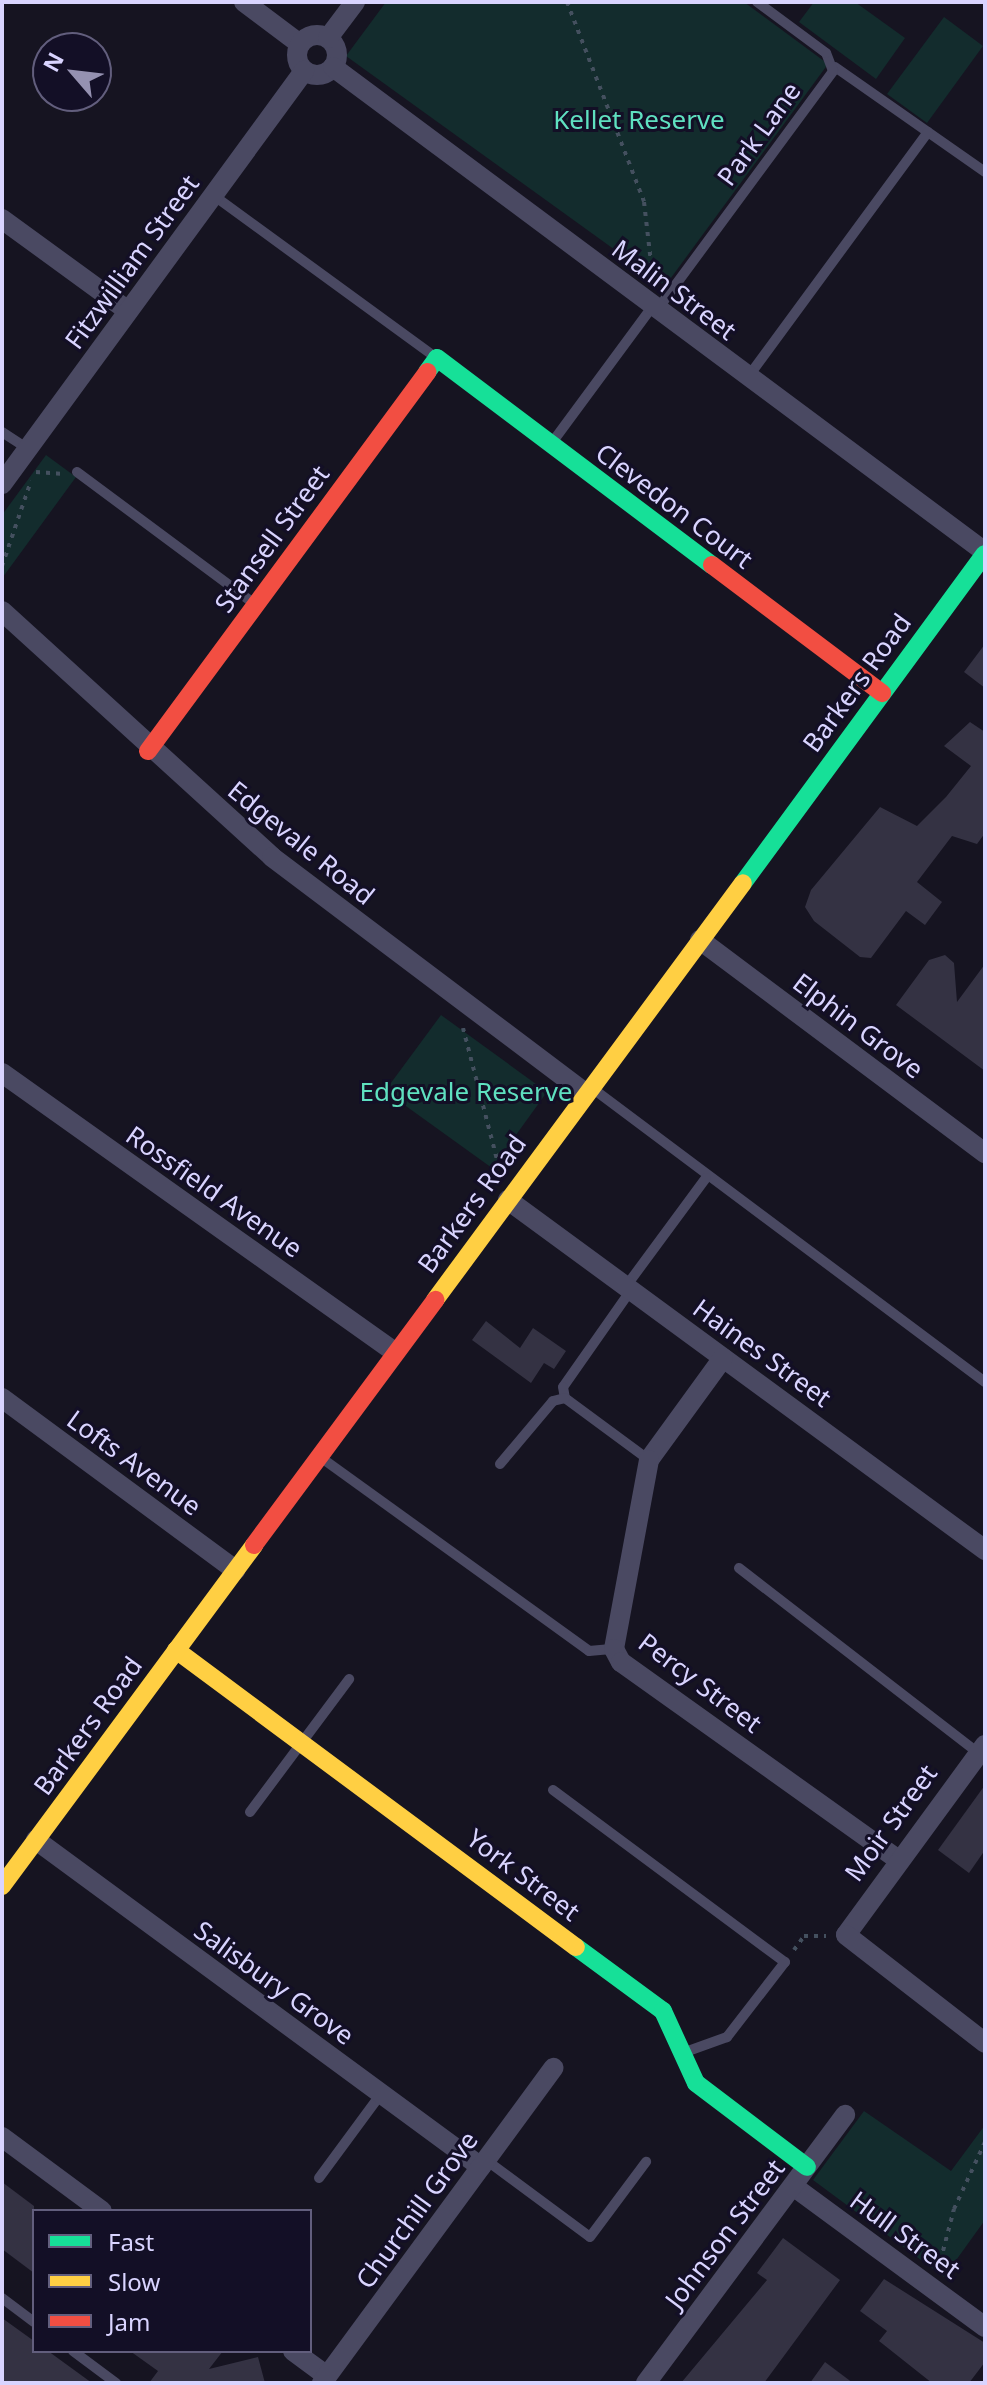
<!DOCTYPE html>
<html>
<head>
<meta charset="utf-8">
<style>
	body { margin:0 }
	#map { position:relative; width:987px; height:2385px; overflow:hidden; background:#161421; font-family:"Noto Sans",sans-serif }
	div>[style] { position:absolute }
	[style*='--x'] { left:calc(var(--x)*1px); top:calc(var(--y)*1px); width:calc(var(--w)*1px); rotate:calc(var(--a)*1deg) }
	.green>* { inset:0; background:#132c2d }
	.building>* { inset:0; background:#343243 }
	.path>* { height:4px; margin-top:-2px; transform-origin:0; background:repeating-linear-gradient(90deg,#44505f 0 4px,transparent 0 10px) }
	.lane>* { height:10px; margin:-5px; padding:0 5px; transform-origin:5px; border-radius:5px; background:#4a4962 }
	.street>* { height:20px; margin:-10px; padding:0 10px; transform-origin:10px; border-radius:10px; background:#4a4962 }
	.street>.ring { margin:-10px; padding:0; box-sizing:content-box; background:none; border:20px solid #4a4962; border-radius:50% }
	.fast>* { height:18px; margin:-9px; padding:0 9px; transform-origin:9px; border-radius:9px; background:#16e098 }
	.slow>* { height:18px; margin:-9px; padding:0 9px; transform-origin:9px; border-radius:9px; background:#ffcf43 }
	.jam>* { height:18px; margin:-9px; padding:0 9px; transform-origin:9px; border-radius:9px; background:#f24e42 }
	span { translate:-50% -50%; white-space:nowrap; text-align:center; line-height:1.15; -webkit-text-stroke:6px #130f26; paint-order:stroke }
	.park-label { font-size:26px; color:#5fe0c0 }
	.street-label { font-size:26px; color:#d9d4ff }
	.frame { position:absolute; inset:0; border:4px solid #d9d4ff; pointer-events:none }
	.legend { position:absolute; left:32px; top:2209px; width:280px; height:144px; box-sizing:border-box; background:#130f26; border:2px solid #625e7d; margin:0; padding:10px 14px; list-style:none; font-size:24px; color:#d9d4ff }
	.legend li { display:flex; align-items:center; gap:16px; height:40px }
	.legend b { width:40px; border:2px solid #625e7d }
	.north { position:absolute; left:32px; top:32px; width:80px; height:80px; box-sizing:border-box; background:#130f26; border:2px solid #625e7d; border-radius:50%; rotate:298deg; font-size:22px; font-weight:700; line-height:32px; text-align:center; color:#d9d4ff }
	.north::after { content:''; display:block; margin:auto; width:28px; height:36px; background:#9591b1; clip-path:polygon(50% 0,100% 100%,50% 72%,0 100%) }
</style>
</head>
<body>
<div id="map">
	<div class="green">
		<div style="clip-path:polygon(386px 2px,744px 2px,828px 64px,665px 286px,346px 56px)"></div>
		<div style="clip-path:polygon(814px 2px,855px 2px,905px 38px,876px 79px,799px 22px)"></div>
		<div style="clip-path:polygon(944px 17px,983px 46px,927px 123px,887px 94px)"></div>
		<div style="clip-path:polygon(46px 455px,76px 477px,3px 577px,2px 515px)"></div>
		<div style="clip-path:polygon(441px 1015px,547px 1092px,492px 1168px,385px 1091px)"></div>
		<div style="clip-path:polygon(864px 2111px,951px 2171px,985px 2125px,985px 2220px,944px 2277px,813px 2180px)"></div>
	</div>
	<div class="building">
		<div style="clip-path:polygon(985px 644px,985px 688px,964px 672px)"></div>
		<div style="clip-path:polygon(970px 722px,985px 732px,985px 833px,977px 844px,952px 836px,917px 882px,942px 902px,925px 925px,906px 911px,871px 958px,860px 957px,814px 921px,805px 907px,811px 890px,880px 807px,917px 826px,946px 797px,971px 766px,944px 746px)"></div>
		<div style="clip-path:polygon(945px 955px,954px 963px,957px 1002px,985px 964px,985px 1071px,896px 1005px,929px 960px)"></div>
		<div style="clip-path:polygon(486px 1321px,520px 1348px,533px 1328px,566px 1351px,554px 1369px,544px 1363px,531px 1383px,472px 1340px)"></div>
		<div style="clip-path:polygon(985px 1785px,985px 1850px,969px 1873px,938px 1850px)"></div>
		<div style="clip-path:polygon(2px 2182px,34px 2206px,34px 2273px,2px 2249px)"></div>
		<div style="clip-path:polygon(783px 2238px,840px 2280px,764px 2383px,681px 2383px,767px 2280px,757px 2273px)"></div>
		<div style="clip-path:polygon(884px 2279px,985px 2343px,985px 2362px,969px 2383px,932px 2383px,879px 2341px,887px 2331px,860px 2311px)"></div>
		<div style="clip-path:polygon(2px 2318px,34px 2341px,34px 2351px,48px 2351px,92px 2383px,2px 2383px)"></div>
		<div style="clip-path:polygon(130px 2351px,223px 2351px,209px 2369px,258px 2357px,265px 2383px,149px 2383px,158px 2371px)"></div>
		<div style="clip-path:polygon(825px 2362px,853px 2383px,810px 2383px)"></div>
	</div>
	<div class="path">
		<div style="--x:567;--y:2;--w:214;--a:68.9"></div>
		<div style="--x:644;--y:202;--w:79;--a:83.4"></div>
		<div style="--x:36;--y:472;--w:28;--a:4"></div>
		<div style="--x:2;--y:566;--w:90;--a:-71.2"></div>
		<div style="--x:463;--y:1028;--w:144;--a:75.5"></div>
		<div style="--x:794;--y:1950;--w:17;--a:-54"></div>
		<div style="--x:804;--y:1936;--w:22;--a:0"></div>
		<div style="--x:938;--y:2270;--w:63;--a:-75.3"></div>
		<div style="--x:954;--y:2209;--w:74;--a:-65.2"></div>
	</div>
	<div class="lane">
		<div style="--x:835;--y:67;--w:183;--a:35"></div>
		<div style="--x:213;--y:195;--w:275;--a:36.1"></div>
		<div style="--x:657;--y:310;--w:297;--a:-53.6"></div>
		<div style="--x:833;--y:71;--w:19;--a:-111"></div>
		<div style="--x:826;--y:53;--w:86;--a:-143.5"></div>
		<div style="--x:748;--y:377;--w:304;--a:-53.7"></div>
		<div style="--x:2;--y:432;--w:31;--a:33"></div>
		<div style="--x:551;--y:444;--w:170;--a:-53.6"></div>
		<div style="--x:77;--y:472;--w:222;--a:36.6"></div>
		<div style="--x:596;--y:1091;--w:486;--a:36.8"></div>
		<div style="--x:627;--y:1285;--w:133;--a:-53.6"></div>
		<div style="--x:631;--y:1290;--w:118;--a:125"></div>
		<div style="--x:563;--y:1387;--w:11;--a:80"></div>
		<div style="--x:565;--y:1398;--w:104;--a:36.4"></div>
		<div style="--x:323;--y:1459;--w:328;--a:35.8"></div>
		<div style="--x:589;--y:1651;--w:25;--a:-5"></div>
		<div style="--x:500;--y:1464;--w:82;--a:-49.9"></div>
		<div style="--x:553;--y:1401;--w:12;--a:-14"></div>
		<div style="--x:739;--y:1568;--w:299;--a:37.7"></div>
		<div style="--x:553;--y:1790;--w:289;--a:36.6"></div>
		<div style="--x:785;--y:1962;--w:95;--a:127.7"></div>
		<div style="--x:727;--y:2037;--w:45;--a:160.3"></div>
		<div style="--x:250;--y:1812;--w:166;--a:-53.3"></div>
		<div style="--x:486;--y:2160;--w:129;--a:36.5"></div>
		<div style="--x:590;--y:2237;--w:94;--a:-53.3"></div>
		<div style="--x:319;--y:2178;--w:104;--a:-53.6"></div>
		<div style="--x:2;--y:2298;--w:40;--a:37"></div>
		<div style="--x:73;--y:2351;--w:54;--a:36.7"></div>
	</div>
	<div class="street">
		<div style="--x:244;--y:2;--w:70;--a:36.9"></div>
		<div class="ring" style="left:297px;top:35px;width:20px;height:20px"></div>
		<div style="--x:328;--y:38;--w:45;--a:-53.1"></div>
		<div style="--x:333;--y:67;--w:813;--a:36.64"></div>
		<div style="--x:2;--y:219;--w:156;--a:36.1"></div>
		<div style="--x:2;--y:484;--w:512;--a:-53.82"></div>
		<div style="--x:2;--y:611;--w:365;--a:42.3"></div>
		<div style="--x:272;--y:857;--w:393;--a:37"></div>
		<div style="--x:700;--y:940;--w:356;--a:36.8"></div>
		<div style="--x:2;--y:1073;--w:482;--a:35.4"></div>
		<div style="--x:508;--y:1200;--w:592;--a:36.27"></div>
		<div style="--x:723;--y:1358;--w:126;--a:126"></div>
		<div style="--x:649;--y:1460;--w:192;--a:100.5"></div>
		<div style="--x:614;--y:1649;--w:15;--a:62"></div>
		<div style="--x:621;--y:1662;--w:339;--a:35.5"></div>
		<div style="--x:2;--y:1398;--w:290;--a:36.4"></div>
		<div style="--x:985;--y:1745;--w:235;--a:126.2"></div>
		<div style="--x:846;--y:1935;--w:176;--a:37.8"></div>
		<div style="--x:36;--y:1840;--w:552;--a:36.31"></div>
		<div style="--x:2;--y:2137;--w:124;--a:36.5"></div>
		<div style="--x:793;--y:2186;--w:238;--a:36.3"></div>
		<div style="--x:293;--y:2351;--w:42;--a:36.3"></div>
		<div style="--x:322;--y:2383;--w:391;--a:-53.7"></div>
		<div style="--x:646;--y:2383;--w:334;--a:-53.4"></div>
	</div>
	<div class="fast">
		<div style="--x:427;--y:372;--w:17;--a:-54"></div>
		<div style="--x:437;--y:358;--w:344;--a:37"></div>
		<div style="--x:743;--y:883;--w:408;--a:-53.7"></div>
		<div style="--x:576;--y:1947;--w:108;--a:36.3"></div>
		<div style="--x:663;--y:2011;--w:79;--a:65.4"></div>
		<div style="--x:696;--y:2083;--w:139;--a:37.1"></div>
	</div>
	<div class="slow">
		<div style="--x:435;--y:1300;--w:518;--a:-53.55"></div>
		<div style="--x:176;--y:1650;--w:498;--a:36.6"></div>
		<div style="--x:2;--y:1886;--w:424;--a:-53.5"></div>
	</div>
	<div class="jam">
		<div style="--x:712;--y:565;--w:213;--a:37"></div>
		<div style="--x:148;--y:751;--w:471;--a:-53.6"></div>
		<div style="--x:254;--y:1545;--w:305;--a:-53.5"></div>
	</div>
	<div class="park-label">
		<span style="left:639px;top:120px">Kellet Reserve</span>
		<span style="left:466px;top:1092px">Edgevale Reserve</span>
	</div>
	<div class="street-label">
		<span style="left:759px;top:134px;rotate:-54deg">Park Lane</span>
		<span style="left:132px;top:262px;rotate:-54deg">Fitzwilliam Street</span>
		<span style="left:674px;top:290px;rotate:37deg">Malin Street</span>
		<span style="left:674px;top:506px;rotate:37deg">Clevedon Court</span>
		<span style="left:272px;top:539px;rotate:-54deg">Stansell Street</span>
		<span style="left:857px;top:683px;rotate:-54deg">Barkers Road</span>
		<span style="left:301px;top:843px;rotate:39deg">Edgevale Road</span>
		<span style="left:858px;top:1026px;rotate:37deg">Elphin Grove</span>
		<span style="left:214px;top:1192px;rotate:35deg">Rossfield Avenue</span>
		<span style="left:472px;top:1204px;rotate:-54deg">Barkers Road</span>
		<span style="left:762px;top:1353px;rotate:36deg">Haines Street</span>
		<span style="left:134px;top:1463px;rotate:36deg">Lofts Avenue</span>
		<span style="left:700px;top:1683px;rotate:37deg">Percy Street</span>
		<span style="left:88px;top:1726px;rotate:-54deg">Barkers Road</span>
		<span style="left:891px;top:1823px;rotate:-54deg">Moir Street</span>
		<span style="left:523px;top:1875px;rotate:37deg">York Street</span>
		<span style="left:274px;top:1983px;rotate:36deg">Salisbury Grove</span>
		<span style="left:417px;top:2210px;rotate:-54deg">Churchill Grove</span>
		<span style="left:725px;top:2234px;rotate:-53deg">Johnson Street</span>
		<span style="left:905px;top:2235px;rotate:36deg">Hull Street</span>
	</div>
	<div class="frame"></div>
	<ul class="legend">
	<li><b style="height:10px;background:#16e098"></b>Fast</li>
	<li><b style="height:10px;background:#ffcf43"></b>Slow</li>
	<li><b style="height:10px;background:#f24e42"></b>Jam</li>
	</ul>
	<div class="north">N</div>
</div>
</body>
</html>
